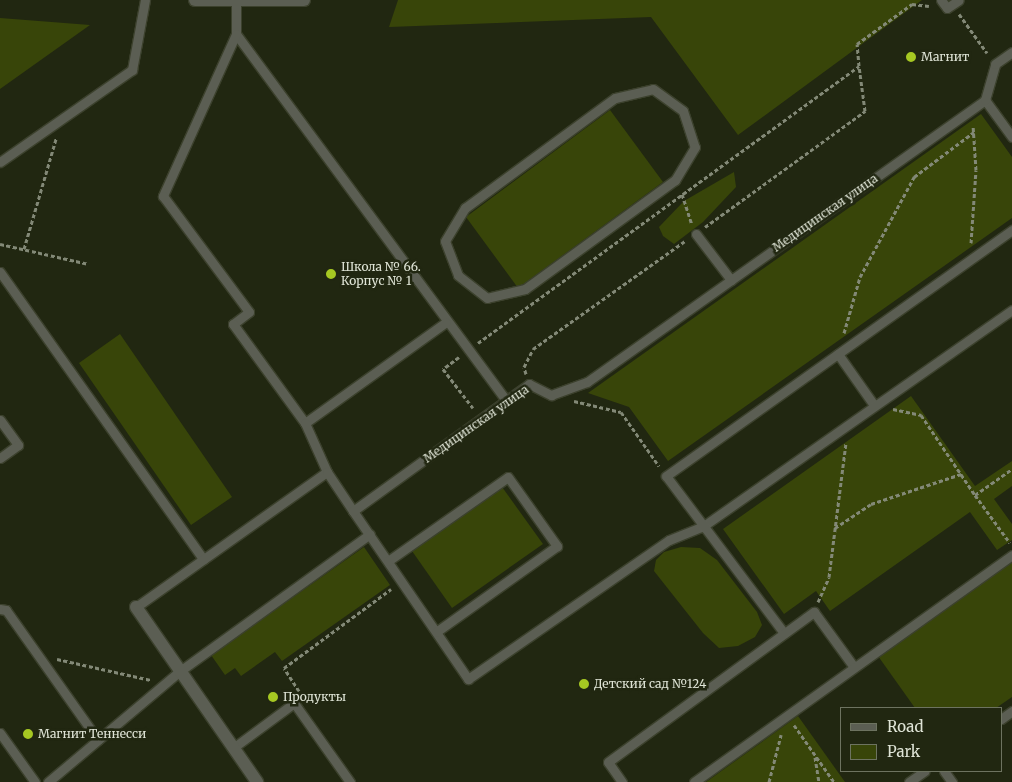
<!DOCTYPE html>
<html>
<head>
<meta charset="utf-8">
<style>
	body { margin:0 }
	#map { position:relative; width:1012px; height:782px; overflow:hidden; background:#212711; font-family:Merriweather,serif }
	div>[style] { position:absolute }
	[style*='--x'] { left:calc(var(--x)*1px); top:calc(var(--y)*1px); width:calc(var(--w)*1px); rotate:calc(var(--a)*1deg) }
	.green>* { inset:0; background:#384509 }
	.path>* { height:3px; margin-top:-1.5px; transform-origin:0; background:repeating-linear-gradient(90deg,#838977 0 4px,transparent 0 6.5px) }
	.roads { filter:drop-shadow(1px 0 #3c412d) drop-shadow(-1px 0 #3c412d) drop-shadow(0 1px #3c412d) drop-shadow(0 -1px #3c412d) }
	.service>* { height:9px; margin:-4.5px; padding:0 4.5px; transform-origin:4.5px; border-radius:4.5px; background:#5b5e53 }
	.minor>* { height:12px; margin:-6px; padding:0 6px; transform-origin:6px; border-radius:6px; background:#5b5e53 }
	.dots>* { width:14px; height:14px; translate:-50% -50%; box-sizing:border-box; border:2px solid #212711; border-radius:50% }
	span { translate:-50% -50%; white-space:nowrap; text-align:center; line-height:1.15; -webkit-text-stroke:5px #212711; paint-order:stroke }
	.poi-label { font-size:12px; color:#dfe4d6 }
	.left { translate:0 -50%; text-align:left }
	.street-label { font-size:12px; color:#dfe4d6 }
	.legend { position:absolute; left:840px; top:707px; width:162px; height:65px; box-sizing:border-box; background:#212711; border:1px solid #6d7360; margin:0; padding:6px 9px; list-style:none; font-size:15px; color:#dfe4d6 }
	.legend li { display:flex; align-items:center; gap:10px; height:25px }
	.legend b { width:25px; border:1px solid #6d7360 }
</style>
</head>
<body>
<div id="map">
	<div class="green">
		<div style="clip-path:polygon(398px 0,922px 0,738px 135px,651px 17px,389px 27px)"></div>
		<div style="clip-path:polygon(0 18px,90px 25px,0 89px)"></div>
		<div style="clip-path:polygon(610px 110px,663px 182px,518px 288px,466px 217px)"></div>
		<div style="clip-path:polygon(981px 114px,1012px 157px,1012px 218px,668px 461px,629px 407px,588px 393px)"></div>
		<div style="clip-path:polygon(734px 172px,736px 187px,703px 222px,674px 244px,663px 236px,659px 227px,684px 201px)"></div>
		<div style="clip-path:polygon(120px 334px,232px 497px,191px 525px,79px 363px)"></div>
		<div style="clip-path:polygon(911px 396px,975px 486px,1012px 461px,1012px 486px,994px 499px,1012px 524px,1012px 540px,997px 550px,970px 512px,830px 611px,816px 591px,784px 614px,723px 529px)"></div>
		<div style="clip-path:polygon(502px 487px,543px 544px,452px 608px,412px 551px)"></div>
		<div style="clip-path:polygon(364px 547px,390px 585px,282px 661px,275px 652px,241px 676px,235px 668px,225px 675px,211px 655px)"></div>
		<div style="clip-path:polygon(681px 547px,700px 548px,717px 560px,757px 612px,762px 625px,755px 637px,738px 646px,719px 648px,703px 633px,654px 571px,656px 560px,664px 552px)"></div>
		<div style="clip-path:polygon(1012px 561px,1012px 697px,996px 708px,915px 708px,878px 656px)"></div>
		<div style="clip-path:polygon(798px 716px,845px 782px,706px 782px)"></div>
	</div>
	<div class="path">
		<div style="--x:959;--y:14;--w:48;--a:54.3"></div>
		<div style="--x:682;--y:194;--w:32;--a:72"></div>
		<div style="--x:705;--y:227;--w:198;--a:-35.9"></div>
		<div style="--x:865;--y:111;--w:45;--a:-97.6"></div>
		<div style="--x:971;--y:243;--w:73;--a:-86.1"></div>
		<div style="--x:976;--y:170;--w:45;--a:-93.8"></div>
		<div style="--x:0;--y:244;--w:91;--a:12.7"></div>
		<div style="--x:24;--y:249;--w:115;--a:-73.8"></div>
		<div style="--x:844;--y:333;--w:58;--a:-74.1"></div>
		<div style="--x:860;--y:277;--w:114;--a:-61.6"></div>
		<div style="--x:914;--y:177;--w:75;--a:-36.9"></div>
		<div style="--x:478;--y:343;--w:471;--a:-36"></div>
		<div style="--x:859;--y:66;--w:22;--a:-95"></div>
		<div style="--x:857;--y:44;--w:68;--a:-36"></div>
		<div style="--x:912;--y:4;--w:17;--a:7"></div>
		<div style="--x:459;--y:357;--w:20;--a:143"></div>
		<div style="--x:443;--y:369;--w:49;--a:52.4"></div>
		<div style="--x:526;--y:374;--w:7;--a:-106"></div>
		<div style="--x:524;--y:367;--w:20;--a:-63"></div>
		<div style="--x:533;--y:349;--w:186;--a:-35.4"></div>
		<div style="--x:574;--y:401;--w:48;--a:13.2"></div>
		<div style="--x:621;--y:412;--w:66;--a:54.9"></div>
		<div style="--x:893;--y:409;--w:29;--a:12"></div>
		<div style="--x:921;--y:415;--w:97;--a:56"></div>
		<div style="--x:975;--y:495;--w:45;--a:-35.1"></div>
		<div style="--x:975;--y:495;--w:59;--a:53.9"></div>
		<div style="--x:835;--y:528;--w:43;--a:-33.7"></div>
		<div style="--x:871;--y:504;--w:95;--a:-18.4"></div>
		<div style="--x:818;--y:602;--w:27;--a:-66"></div>
		<div style="--x:829;--y:577;--w:136;--a:-82.8"></div>
		<div style="--x:57;--y:659;--w:96;--a:12.6"></div>
		<div style="--x:299;--y:691;--w:27;--a:-123"></div>
		<div style="--x:284;--y:668;--w:133;--a:-36.4"></div>
		<div style="--x:794;--y:725;--w:70;--a:54.9"></div>
		<div style="--x:815;--y:757;--w:25;--a:81"></div>
		<div style="--x:769;--y:782;--w:49;--a:-75.7"></div>
	</div>
	<div class="roads">
		<div class="service">
			<div style="--x:236;--y:0;--w:34;--a:90"></div>
			<div style="--x:236;--y:34;--w:456;--a:53.6"></div>
			<div style="--x:941;--y:0;--w:10;--a:53"></div>
			<div style="--x:947;--y:8;--w:14;--a:-34"></div>
			<div style="--x:236;--y:34;--w:178;--a:114.3"></div>
			<div style="--x:163;--y:196;--w:144;--a:53.4"></div>
			<div style="--x:249;--y:312;--w:20;--a:143"></div>
			<div style="--x:233;--y:324;--w:122;--a:54"></div>
			<div style="--x:305;--y:423;--w:173;--a:-35.6"></div>
			<div style="--x:653;--y:89;--w:37;--a:36"></div>
			<div style="--x:683;--y:111;--w:38;--a:72"></div>
			<div style="--x:695;--y:147;--w:39;--a:121"></div>
			<div style="--x:675;--y:180;--w:185;--a:144"></div>
			<div style="--x:525;--y:289;--w:39;--a:167"></div>
			<div style="--x:487;--y:298;--w:37;--a:-142"></div>
			<div style="--x:458;--y:275;--w:36;--a:-111"></div>
			<div style="--x:445;--y:241;--w:39;--a:-59"></div>
			<div style="--x:465;--y:208;--w:186;--a:-36.3"></div>
			<div style="--x:615;--y:98;--w:39;--a:-13"></div>
			<div style="--x:985;--y:100;--w:46;--a:53.9"></div>
			<div style="--x:0;--y:162;--w:161;--a:-34.9"></div>
			<div style="--x:132;--y:70;--w:71;--a:-79.5"></div>
			<div style="--x:696;--y:234;--w:58;--a:52.7"></div>
			<div style="--x:0;--y:272;--w:352;--a:54.7"></div>
			<div style="--x:838;--y:354;--w:62;--a:54.8"></div>
			<div style="--x:0;--y:420;--w:31;--a:54"></div>
			<div style="--x:18;--y:445;--w:22;--a:144"></div>
			<div style="--x:305;--y:423;--w:54;--a:65.8"></div>
			<div style="--x:353;--y:511;--w:204;--a:55.6"></div>
			<div style="--x:468;--y:679;--w:244;--a:-34.7"></div>
			<div style="--x:669;--y:540;--w:35;--a:-22"></div>
			<div style="--x:702;--y:527;--w:378;--a:-35"></div>
			<div style="--x:388;--y:561;--w:146;--a:-35"></div>
			<div style="--x:508;--y:477;--w:85;--a:54.6"></div>
			<div style="--x:557;--y:546;--w:148;--a:144.6"></div>
			<div style="--x:136;--y:607;--w:234;--a:-35.3"></div>
			<div style="--x:327;--y:472;--w:47;--a:56.3"></div>
			<div style="--x:353;--y:511;--w:217;--a:-35.8"></div>
			<div style="--x:529;--y:384;--w:25;--a:27"></div>
			<div style="--x:551;--y:395;--w:38;--a:-20"></div>
			<div style="--x:587;--y:382;--w:488;--a:-35.3"></div>
			<div style="--x:985;--y:100;--w:37;--a:-74"></div>
			<div style="--x:995;--y:64;--w:21;--a:-35"></div>
			<div style="--x:0;--y:609;--w:6;--a:9"></div>
			<div style="--x:6;--y:610;--w:159;--a:54.7"></div>
			<div style="--x:784;--y:633;--w:196;--a:-126.9"></div>
			<div style="--x:666;--y:476;--w:425;--a:-35.4"></div>
			<div style="--x:1001;--y:719;--w:14;--a:-36"></div>
			<div style="--x:0;--y:733;--w:60;--a:54.5"></div>
			<div style="--x:233;--y:748;--w:76;--a:-36.4"></div>
			<div style="--x:294;--y:703;--w:97;--a:54.7"></div>
			<div style="--x:944;--y:771;--w:14;--a:54"></div>
			<div style="--x:48;--y:782;--w:172;--a:-40.1"></div>
			<div style="--x:180;--y:671;--w:234;--a:-35.8"></div>
			<div style="--x:622;--y:782;--w:24;--a:-125"></div>
			<div style="--x:608;--y:762;--w:255;--a:-36.1"></div>
			<div style="--x:814;--y:612;--w:68;--a:54"></div>
			<div style="--x:694;--y:782;--w:391;--a:-35.5"></div>
			<div style="--x:909;--y:782;--w:19;--a:-35"></div>
		</div>
		<div class="minor">
			<div style="--x:195;--y:0;--w:109;--a:0"></div>
			<div style="--x:136;--y:607;--w:213;--a:55.3"></div>
		</div>
	</div>
	<div class="dots">
		<div style="left:911px;top:57px;background:#a6c822"></div>
		<div style="left:331px;top:274px;background:#a6c822"></div>
		<div style="left:584px;top:684px;background:#a6c822"></div>
		<div style="left:273px;top:697px;background:#a6c822"></div>
		<div style="left:28px;top:734px;background:#a6c822"></div>
	</div>
	<div class="poi-label">
		<span class="left" style="left:921px;top:57px">Магнит</span>
		<span class="left" style="left:341px;top:274px">Школа № 66.<br>Корпус № 1</span>
		<span class="left" style="left:594px;top:684px">Детский сад №124</span>
		<span class="left" style="left:283px;top:697px">Продукты</span>
		<span class="left" style="left:38px;top:734px">Магнит Теннесси</span>
	</div>
	<div class="street-label">
		<span style="left:825px;top:213px;rotate:-35deg">Медицинская улица</span>
		<span style="left:476px;top:424px;rotate:-35deg">Медицинская улица</span>
	</div>
	<ul class="legend">
	<li><b style="height:6px;background:#5b5e53"></b>Road</li>
	<li><b style="height:14px;background:#384509"></b>Park</li>
	</ul>
</div>
</body>
</html>
